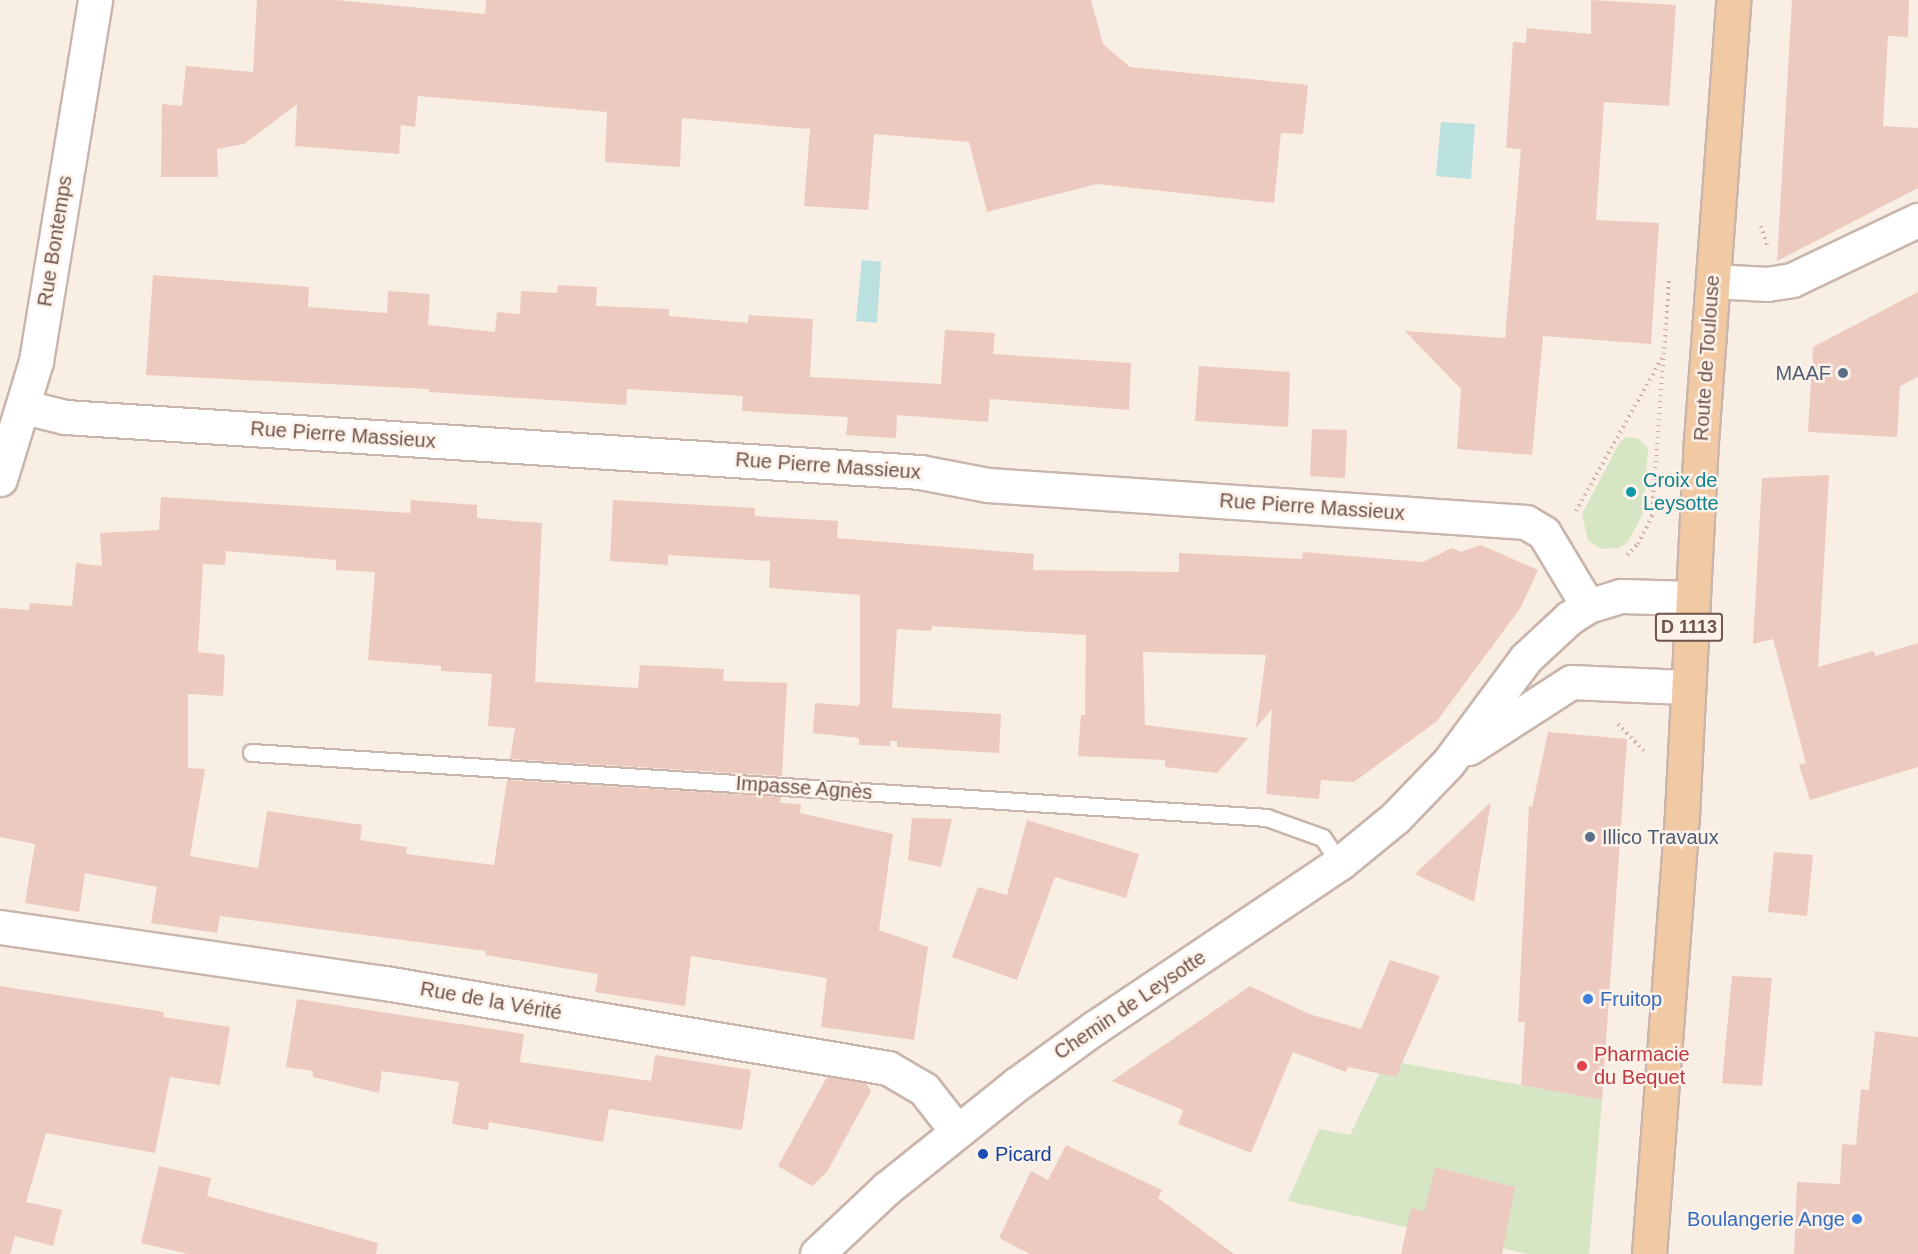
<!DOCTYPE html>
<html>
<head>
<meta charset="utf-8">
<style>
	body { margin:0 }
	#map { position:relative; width:1918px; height:1254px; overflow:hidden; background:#f9eee4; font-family:Arial,sans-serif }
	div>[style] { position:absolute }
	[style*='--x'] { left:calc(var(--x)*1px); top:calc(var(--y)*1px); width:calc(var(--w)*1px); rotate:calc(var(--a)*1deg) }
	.green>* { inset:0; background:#d6e5c4 }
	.water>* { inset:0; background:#bbe0e0 }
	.building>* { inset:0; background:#eccabf }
	.path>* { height:4px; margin-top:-2px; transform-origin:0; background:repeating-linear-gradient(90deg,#d0ada2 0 1.5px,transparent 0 6px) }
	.roads { filter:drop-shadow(2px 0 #c9b5ac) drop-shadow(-2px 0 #c9b5ac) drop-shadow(0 2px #c9b5ac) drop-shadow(0 -2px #c9b5ac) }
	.lane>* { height:16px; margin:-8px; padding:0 8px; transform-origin:8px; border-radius:8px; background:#fff }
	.street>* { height:33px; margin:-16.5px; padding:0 16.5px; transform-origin:16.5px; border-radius:16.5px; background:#fff }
	.secondary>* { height:33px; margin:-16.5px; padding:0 16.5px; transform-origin:16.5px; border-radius:16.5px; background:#fff }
	.primary>* { height:33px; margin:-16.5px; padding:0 16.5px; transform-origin:16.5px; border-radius:16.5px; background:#f1c9a3 }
	.dots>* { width:16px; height:16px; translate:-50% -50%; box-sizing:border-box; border:3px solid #fdf2e9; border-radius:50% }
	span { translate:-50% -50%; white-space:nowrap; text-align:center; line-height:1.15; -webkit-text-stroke:5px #fdf2e9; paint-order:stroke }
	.shield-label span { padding:2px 4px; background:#fdf2e9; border:2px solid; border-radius:4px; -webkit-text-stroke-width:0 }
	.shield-label { font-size:18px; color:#6f544c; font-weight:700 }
	.street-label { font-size:20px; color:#6f544c }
	.service-label { font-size:20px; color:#4e5e75 }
	.right { translate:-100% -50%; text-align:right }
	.left { translate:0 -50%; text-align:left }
	.culture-label { font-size:20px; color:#0d838f }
	.shop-label { font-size:20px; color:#366cbe }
	.health-label { font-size:20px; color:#be3a42 }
	.transit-label { font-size:20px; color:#164399 }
</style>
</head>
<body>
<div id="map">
	<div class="green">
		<div style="clip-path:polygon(1626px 437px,1639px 439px,1648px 449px,1643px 514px,1627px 543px,1618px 548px,1601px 549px,1588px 540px,1582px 514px,1620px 442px)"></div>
		<div style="clip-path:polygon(1386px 1060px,1602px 1100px,1589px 1254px,1528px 1254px,1288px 1201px,1319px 1129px,1350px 1135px)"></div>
	</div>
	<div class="water">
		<div style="clip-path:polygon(1441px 122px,1475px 124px,1471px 179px,1436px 176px)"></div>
		<div style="clip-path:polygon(862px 260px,881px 262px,877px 323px,856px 321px)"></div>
	</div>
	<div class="building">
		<div style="clip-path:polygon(257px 0,336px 0,485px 14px,486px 0,1091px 0,1103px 44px,1130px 67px,1308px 85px,1303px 134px,1281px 133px,1274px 203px,1097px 184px,987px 212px,969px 142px,874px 134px,868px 210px,804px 206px,810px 129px,682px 118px,680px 167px,605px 162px,607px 112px,418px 96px,415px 127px,401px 125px,399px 154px,295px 146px,297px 104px,244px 144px,217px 149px,218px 177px,161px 177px,162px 104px,182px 106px,186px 66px,253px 72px)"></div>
		<div style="clip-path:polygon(1591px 0,1676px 5px,1669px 106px,1604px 102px,1596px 220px,1659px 223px,1651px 344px,1543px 336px,1532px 455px,1457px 449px,1461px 389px,1405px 331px,1505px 338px,1521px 149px,1506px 148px,1513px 42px,1526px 43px,1527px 28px,1591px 34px)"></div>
		<div style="clip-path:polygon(1792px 0,1909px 0,1908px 37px,1888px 36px,1883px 126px,1918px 128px,1918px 188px,1777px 261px)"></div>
		<div style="clip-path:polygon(153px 275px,309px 287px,308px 307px,387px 313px,388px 291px,430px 294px,428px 325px,495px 332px,497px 312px,520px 314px,521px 291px,557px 293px,558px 285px,597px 287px,596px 306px,669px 309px,669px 316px,748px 323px,749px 315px,813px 319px,810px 377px,941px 384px,945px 330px,995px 333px,993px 354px,1131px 363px,1129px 410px,990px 399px,988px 422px,897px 415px,896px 438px,846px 435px,848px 417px,742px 411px,743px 396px,627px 389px,626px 405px,429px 392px,429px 389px,146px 375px)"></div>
		<div style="clip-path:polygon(1918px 292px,1918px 377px,1900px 386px,1897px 437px,1808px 432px,1813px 347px)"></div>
		<div style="clip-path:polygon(1199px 366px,1290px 372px,1288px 427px,1195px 421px)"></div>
		<div style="clip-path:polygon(1312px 429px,1347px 430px,1345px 478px,1310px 476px)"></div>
		<div style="clip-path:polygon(1829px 475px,1818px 667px,1873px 651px,1876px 656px,1918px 643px,1918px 767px,1810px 800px,1799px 765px,1806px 763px,1773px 639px,1753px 644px,1762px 478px)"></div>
		<div style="clip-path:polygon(161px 497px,410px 513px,411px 500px,477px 505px,477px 518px,542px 523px,535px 682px,638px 688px,640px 665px,724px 669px,723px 681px,787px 683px,782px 776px,510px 759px,515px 728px,488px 726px,492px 674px,441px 671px,441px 666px,368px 660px,375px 572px,336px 570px,336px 560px,226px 551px,225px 565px,203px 564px,198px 652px,225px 655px,223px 696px,188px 694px,188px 768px,205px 769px,190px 856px,258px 868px,267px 811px,362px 825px,360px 840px,407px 847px,406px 854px,494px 865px,507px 780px,781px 797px,780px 803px,801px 804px,800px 813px,893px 834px,879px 930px,928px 947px,914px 1040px,821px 1027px,827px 978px,691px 956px,685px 1006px,595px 992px,598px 974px,485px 955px,486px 951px,220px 916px,217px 933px,151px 923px,157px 887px,85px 873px,79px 912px,25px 903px,35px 844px,0 837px,0 608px,29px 610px,30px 603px,72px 606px,76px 563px,102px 566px,100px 533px,159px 530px)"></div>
		<div style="clip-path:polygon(613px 500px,755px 508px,755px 516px,838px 521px,837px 538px,1034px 554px,1033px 570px,1179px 572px,1179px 553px,1302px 559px,1303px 552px,1423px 562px,1452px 548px,1461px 552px,1481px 545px,1538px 570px,1521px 607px,1437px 721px,1354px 782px,1321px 780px,1319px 799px,1266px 794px,1272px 709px,1256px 728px,1266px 655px,1143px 652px,1145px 725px,1248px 738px,1217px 773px,1165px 767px,1165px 760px,1078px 756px,1081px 715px,1085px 715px,1086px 635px,932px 626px,931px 631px,897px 629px,892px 708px,1001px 714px,999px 753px,897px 747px,897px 741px,890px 741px,890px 746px,859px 745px,859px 738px,813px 733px,815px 703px,858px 706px,860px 702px,860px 595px,769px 588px,770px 561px,668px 555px,668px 565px,610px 561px)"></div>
		<div style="clip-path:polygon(1548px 732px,1627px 739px,1602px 1100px,1521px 1085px,1525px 1022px,1518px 1022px,1529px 806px,1532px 807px)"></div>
		<div style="clip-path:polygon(1491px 802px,1474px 902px,1415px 874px)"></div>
		<div style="clip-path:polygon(912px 818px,952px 819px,941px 867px,908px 860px)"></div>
		<div style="clip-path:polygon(1027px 820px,1139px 854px,1126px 898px,1055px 877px,1017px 980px,952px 957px,978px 887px,1007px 895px)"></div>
		<div style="clip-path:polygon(1774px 852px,1813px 855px,1807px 916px,1768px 912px)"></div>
		<div style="clip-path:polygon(1390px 960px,1440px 976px,1396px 1077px,1348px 1067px,1346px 1072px,1293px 1052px,1251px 1153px,1178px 1124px,1183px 1110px,1112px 1081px,1250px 986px,1309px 1014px,1361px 1029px)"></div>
		<div style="clip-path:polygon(1732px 976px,1772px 978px,1762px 1086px,1722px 1083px)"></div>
		<div style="clip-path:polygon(0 986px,164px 1012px,163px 1017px,230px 1027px,220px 1085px,170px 1077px,155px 1153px,46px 1133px,26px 1202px,62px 1210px,53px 1246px,15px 1236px,10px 1254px,0 1254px)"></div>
		<div style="clip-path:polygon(297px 999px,524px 1034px,520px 1062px,651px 1081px,655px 1055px,751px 1070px,742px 1130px,609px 1109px,603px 1142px,489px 1122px,488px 1130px,452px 1124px,459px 1082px,382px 1071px,379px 1093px,313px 1077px,313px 1071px,286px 1067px)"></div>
		<div style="clip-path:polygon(1875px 1031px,1918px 1037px,1918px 1254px,1794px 1254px,1797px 1182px,1840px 1184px,1842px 1144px,1856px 1145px,1861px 1089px,1869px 1090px)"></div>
		<div style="clip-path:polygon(827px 1077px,866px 1083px,871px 1091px,827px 1172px,812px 1186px,778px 1166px)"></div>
		<div style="clip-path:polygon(1066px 1145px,1162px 1190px,1158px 1198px,1234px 1254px,1030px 1254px,999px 1238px,1031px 1171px,1048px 1180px)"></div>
		<div style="clip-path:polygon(159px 1166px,211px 1178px,207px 1196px,378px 1243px,376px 1254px,188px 1254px,141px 1243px)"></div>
		<div style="clip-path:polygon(1435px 1167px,1515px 1187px,1502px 1254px,1401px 1254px,1411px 1208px,1425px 1211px)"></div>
	</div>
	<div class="path">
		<div style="--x:1761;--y:226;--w:20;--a:72"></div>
		<div style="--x:1576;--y:511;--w:176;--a:-60.7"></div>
		<div style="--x:1627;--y:555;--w:16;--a:-45"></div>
		<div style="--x:1638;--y:544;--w:31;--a:-63"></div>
		<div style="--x:1652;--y:516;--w:237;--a:-85.9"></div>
		<div style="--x:1618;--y:724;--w:37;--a:46"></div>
	</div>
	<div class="roads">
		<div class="lane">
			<div style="--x:252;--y:753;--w:1017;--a:3.66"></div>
			<div style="--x:1267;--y:818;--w:59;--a:19.7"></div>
			<div style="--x:1323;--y:838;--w:30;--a:56"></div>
		</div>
		<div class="street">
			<div style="--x:1713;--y:281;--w:54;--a:3.2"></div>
			<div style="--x:1767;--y:284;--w:25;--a:-9"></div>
			<div style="--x:1792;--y:280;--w:140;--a:-25.5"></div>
			<div style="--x:24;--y:407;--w:42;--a:13.7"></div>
			<div style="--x:65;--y:417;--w:857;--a:3.68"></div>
			<div style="--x:920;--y:472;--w:69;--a:10.8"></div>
			<div style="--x:988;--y:485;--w:539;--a:3.93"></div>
			<div style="--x:1526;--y:522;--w:21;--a:31"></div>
			<div style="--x:1544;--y:533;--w:85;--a:58.9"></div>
			<div style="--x:0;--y:479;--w:123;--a:-73"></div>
			<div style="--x:36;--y:361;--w:366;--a:-80.7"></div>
			<div style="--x:0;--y:927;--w:389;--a:8.3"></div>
			<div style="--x:385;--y:983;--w:510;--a:9.59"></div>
			<div style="--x:888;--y:1068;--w:42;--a:30.3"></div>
			<div style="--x:924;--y:1089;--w:52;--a:52"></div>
		</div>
		<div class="secondary">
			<div style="--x:1469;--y:748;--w:121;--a:-32.9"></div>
			<div style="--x:1571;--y:682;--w:114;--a:2.5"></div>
			<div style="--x:817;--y:1254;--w:96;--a:-43.3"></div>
			<div style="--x:887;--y:1188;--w:166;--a:-38.7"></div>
			<div style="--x:1017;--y:1084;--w:95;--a:-36"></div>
			<div style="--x:1094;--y:1028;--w:296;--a:-33.9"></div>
			<div style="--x:1340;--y:863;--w:71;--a:-39.3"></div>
			<div style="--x:1395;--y:818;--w:76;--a:-46.1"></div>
			<div style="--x:1448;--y:763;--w:131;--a:-53.4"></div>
			<div style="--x:1526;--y:658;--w:59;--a:-42.9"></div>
			<div style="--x:1569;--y:618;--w:22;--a:-32"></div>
			<div style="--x:1588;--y:606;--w:34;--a:-17"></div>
			<div style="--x:1621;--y:596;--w:70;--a:1.6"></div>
		</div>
		<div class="primary">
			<div style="--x:1649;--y:1254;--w:441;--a:-85.7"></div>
			<div style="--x:1682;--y:814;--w:373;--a:-87.1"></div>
			<div style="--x:1701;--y:441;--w:442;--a:-85.8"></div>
		</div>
	</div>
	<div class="dots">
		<div style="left:1843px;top:373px;background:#5c6f8a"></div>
		<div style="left:1631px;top:492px;background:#0f9aa8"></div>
		<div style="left:1590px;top:837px;background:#5c6f8a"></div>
		<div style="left:1588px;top:999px;background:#3f7fe0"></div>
		<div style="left:1582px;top:1066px;background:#e0444e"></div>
		<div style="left:983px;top:1154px;background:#1a4fb4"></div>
		<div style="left:1857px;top:1219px;background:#3f7fe0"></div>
	</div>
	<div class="shield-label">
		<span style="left:1689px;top:627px">D 1113</span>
	</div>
	<div class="street-label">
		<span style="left:55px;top:241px;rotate:-81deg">Rue Bontemps</span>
		<span style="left:1707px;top:358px;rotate:-86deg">Route de Toulouse</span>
		<span style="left:343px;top:435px;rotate:4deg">Rue Pierre Massieux</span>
		<span style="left:828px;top:466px;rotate:4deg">Rue Pierre Massieux</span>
		<span style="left:1312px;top:507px;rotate:4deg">Rue Pierre Massieux</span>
		<span style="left:804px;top:788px;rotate:4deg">Impasse Agnès</span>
		<span style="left:491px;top:1001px;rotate:10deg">Rue de la Vérité</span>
		<span style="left:1130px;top:1005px;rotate:-34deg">Chemin de Leysotte</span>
	</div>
	<div class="service-label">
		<span class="right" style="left:1831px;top:373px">MAAF</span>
		<span class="left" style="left:1602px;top:837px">Illico Travaux</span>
	</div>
	<div class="culture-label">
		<span class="left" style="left:1643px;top:492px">Croix de<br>Leysotte</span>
	</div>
	<div class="shop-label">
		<span class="left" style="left:1600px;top:999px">Fruitop</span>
		<span class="right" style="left:1845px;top:1219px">Boulangerie Ange</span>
	</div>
	<div class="health-label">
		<span class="left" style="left:1594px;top:1066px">Pharmacie<br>du Bequet</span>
	</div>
	<div class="transit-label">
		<span class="left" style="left:995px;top:1154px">Picard</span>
	</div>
</div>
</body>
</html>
